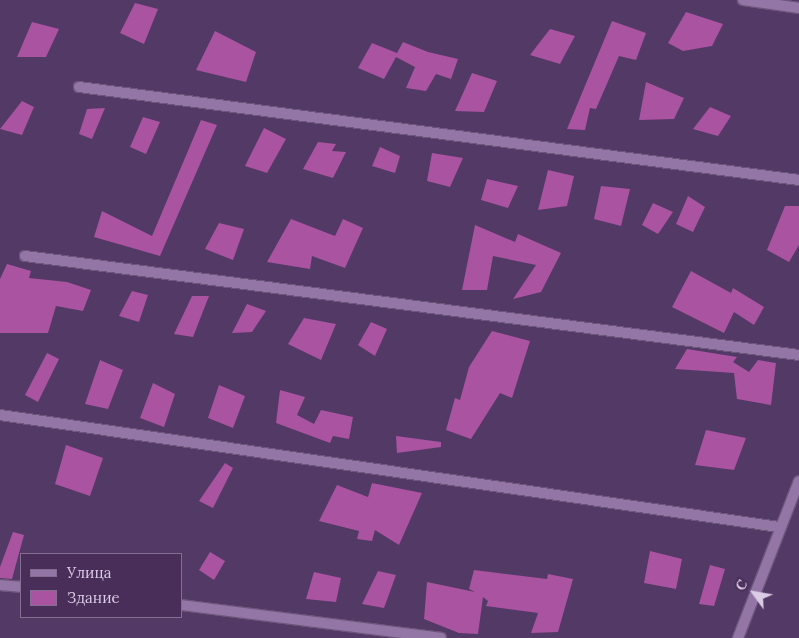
<!DOCTYPE html>
<html>
<head>
<meta charset="utf-8">
<style>
	body { margin:0 }
	#map { position:relative; width:799px; height:638px; overflow:hidden; background:#533965; font-family:Lora,serif }
	div>[style] { position:absolute }
	[style*='--x'] { left:calc(var(--x)*1px); top:calc(var(--y)*1px); width:calc(var(--w)*1px); rotate:calc(var(--a)*1deg) }
	.building>* { inset:0; background:#a953a1 }
	.roads { filter:drop-shadow(1px 0 #6d567b) drop-shadow(-1px 0 #6d567b) drop-shadow(0 1px #6d567b) drop-shadow(0 -1px #6d567b) }
	.minor>* { height:10px; margin:-5px; padding:0 5px; transform-origin:5px; border-radius:5px; background:#9376a6 }
	span { translate:-50% -50%; white-space:nowrap; text-align:center; line-height:1.15; -webkit-text-stroke:4px #482e59; paint-order:stroke }
	.legend { position:absolute; left:20px; top:553px; width:162px; height:65px; box-sizing:border-box; background:#482e59; border:1px solid #836d91; margin:0; padding:6px 9px; list-style:none; font-size:15px; color:#dbcce6 }
	.legend li { display:flex; align-items:center; gap:10px; height:25px }
	.legend b { width:25px; border:1px solid #836d91 }
	.north { position:absolute; left:729px; top:568px; width:50px; height:50px; -webkit-text-stroke:4px #482e59; paint-order:stroke; rotate:302deg; font-size:14px; font-weight:700; line-height:20px; text-align:center; color:#dbcce6 }
	.north::after { content:''; display:block; margin:auto; width:18px; height:22px; background:#dbcce6; clip-path:polygon(50% 0,100% 100%,50% 72%,0 100%) }
</style>
</head>
<body>
<div id="map">
	<div class="building">
		<div style="clip-path:polygon(135px 3px,158px 9px,144px 44px,120px 33px)"></div>
		<div style="clip-path:polygon(686px 12px,723px 24px,712px 46px,683px 51px,668px 43px)"></div>
		<div style="clip-path:polygon(612px 21px,646px 33px,636px 60px,619px 56px,596px 109px,590px 108px,585px 130px,567px 129px)"></div>
		<div style="clip-path:polygon(32px 22px,59px 29px,46px 57px,17px 57px)"></div>
		<div style="clip-path:polygon(550px 29px,575px 36px,560px 64px,530px 55px)"></div>
		<div style="clip-path:polygon(215px 31px,256px 52px,246px 82px,196px 70px)"></div>
		<div style="clip-path:polygon(403px 42px,428px 52px,458px 59px,451px 79px,436px 74px,426px 91px,406px 88px,415px 67px,396px 57px,384px 79px,358px 68px,372px 43px,397px 53px)"></div>
		<div style="clip-path:polygon(472px 73px,497px 81px,484px 112px,455px 111px)"></div>
		<div style="clip-path:polygon(646px 82px,684px 98px,674px 119px,639px 120px)"></div>
		<div style="clip-path:polygon(22px 101px,34px 107px,22px 135px,0 129px)"></div>
		<div style="clip-path:polygon(710px 107px,731px 116px,718px 136px,693px 129px)"></div>
		<div style="clip-path:polygon(105px 108px,92px 139px,79px 134px,87px 109px)"></div>
		<div style="clip-path:polygon(143px 117px,160px 122px,146px 154px,130px 147px)"></div>
		<div style="clip-path:polygon(201px 120px,217px 125px,160px 256px,94px 237px,102px 211px,152px 236px)"></div>
		<div style="clip-path:polygon(264px 128px,286px 139px,267px 173px,245px 166px)"></div>
		<div style="clip-path:polygon(318px 142px,336px 144px,332px 151px,346px 152px,333px 178px,303px 169px)"></div>
		<div style="clip-path:polygon(380px 147px,400px 156px,395px 173px,372px 166px)"></div>
		<div style="clip-path:polygon(432px 153px,463px 158px,450px 187px,427px 181px)"></div>
		<div style="clip-path:polygon(548px 170px,574px 176px,567px 206px,538px 210px)"></div>
		<div style="clip-path:polygon(487px 179px,518px 186px,508px 208px,481px 200px)"></div>
		<div style="clip-path:polygon(601px 186px,630px 189px,621px 226px,594px 219px)"></div>
		<div style="clip-path:polygon(688px 196px,705px 207px,693px 232px,676px 224px)"></div>
		<div style="clip-path:polygon(653px 203px,673px 212px,658px 234px,642px 225px)"></div>
		<div style="clip-path:polygon(785px 206px,799px 206px,799px 245px,789px 262px,767px 250px)"></div>
		<div style="clip-path:polygon(291px 219px,335px 236px,343px 219px,363px 228px,345px 268px,312px 256px,310px 269px,267px 262px)"></div>
		<div style="clip-path:polygon(219px 223px,244px 229px,233px 260px,205px 249px)"></div>
		<div style="clip-path:polygon(475px 225px,515px 242px,518px 234px,561px 253px,541px 292px,513px 299px,536px 265px,493px 256px,487px 290px,462px 290px)"></div>
		<div style="clip-path:polygon(7px 264px,31px 271px,29px 278px,67px 282px,91px 290px,83px 311px,56px 306px,48px 333px,0 333px,0 279px)"></div>
		<div style="clip-path:polygon(691px 271px,731px 293px,733px 288px,764px 307px,754px 325px,734px 312px,724px 333px,672px 307px)"></div>
		<div style="clip-path:polygon(132px 291px,148px 295px,139px 322px,119px 316px)"></div>
		<div style="clip-path:polygon(192px 296px,209px 296px,193px 337px,174px 334px)"></div>
		<div style="clip-path:polygon(247px 304px,266px 311px,252px 332px,232px 333px)"></div>
		<div style="clip-path:polygon(304px 318px,336px 324px,321px 360px,288px 344px)"></div>
		<div style="clip-path:polygon(371px 322px,387px 329px,375px 356px,358px 345px)"></div>
		<div style="clip-path:polygon(492px 331px,530px 341px,512px 398px,500px 393px,471px 439px,446px 430px,455px 398px,460px 400px,469px 367px)"></div>
		<div style="clip-path:polygon(687px 349px,737px 357px,733px 362px,749px 372px,758px 360px,776px 363px,771px 405px,737px 399px,734px 373px,675px 369px)"></div>
		<div style="clip-path:polygon(47px 353px,59px 359px,38px 402px,25px 395px)"></div>
		<div style="clip-path:polygon(100px 360px,123px 370px,108px 409px,85px 404px)"></div>
		<div style="clip-path:polygon(153px 383px,175px 394px,164px 427px,140px 418px)"></div>
		<div style="clip-path:polygon(219px 385px,245px 396px,233px 428px,208px 418px)"></div>
		<div style="clip-path:polygon(280px 390px,305px 397px,297px 415px,314px 424px,321px 410px,353px 417px,349px 439px,333px 436px,330px 443px,276px 423px)"></div>
		<div style="clip-path:polygon(706px 430px,746px 438px,734px 470px,695px 465px)"></div>
		<div style="clip-path:polygon(396px 436px,441px 442px,441px 447px,397px 453px)"></div>
		<div style="clip-path:polygon(66px 445px,103px 458px,90px 496px,55px 484px)"></div>
		<div style="clip-path:polygon(225px 463px,233px 468px,213px 508px,199px 501px)"></div>
		<div style="clip-path:polygon(372px 483px,422px 493px,399px 545px,375px 530px,372px 541px,357px 539px,359px 531px,319px 521px,337px 485px,368px 497px)"></div>
		<div style="clip-path:polygon(13px 532px,24px 535px,12px 579px,0 578px,0 567px)"></div>
		<div style="clip-path:polygon(650px 551px,682px 559px,676px 589px,644px 583px)"></div>
		<div style="clip-path:polygon(210px 552px,225px 561px,214px 580px,199px 570px)"></div>
		<div style="clip-path:polygon(710px 565px,725px 569px,714px 606px,699px 604px)"></div>
		<div style="clip-path:polygon(474px 570px,547px 579px,548px 574px,573px 579px,558px 632px,531px 633px,538px 613px,486px 606px,488px 601px,483px 597px,478px 634px,459px 633px,424px 619px,427px 582px,475px 592px,469px 589px)"></div>
		<div style="clip-path:polygon(378px 571px,396px 575px,384px 608px,362px 604px)"></div>
		<div style="clip-path:polygon(314px 572px,341px 578px,336px 602px,306px 599px)"></div>
	</div>
	<div class="roads">
		<div class="minor">
			<div style="--x:743;--y:0;--w:57;--a:8.1"></div>
			<div style="--x:79;--y:87;--w:726;--a:7.36"></div>
			<div style="--x:25;--y:256;--w:780;--a:7.29"></div>
			<div style="--x:0;--y:415;--w:787;--a:8.18"></div>
			<div style="--x:0;--y:585;--w:21;--a:5"></div>
			<div style="--x:181;--y:605;--w:262;--a:7.2"></div>
			<div style="--x:738;--y:638;--w:168;--a:-68.8"></div>
		</div>
	</div>
	<ul class="legend">
	<li><b style="height:6px;background:#9376a6"></b>Улица</li>
	<li><b style="height:14px;background:#a953a1"></b>Здание</li>
	</ul>
	<div class="north">С</div>
</div>
</body>
</html>
